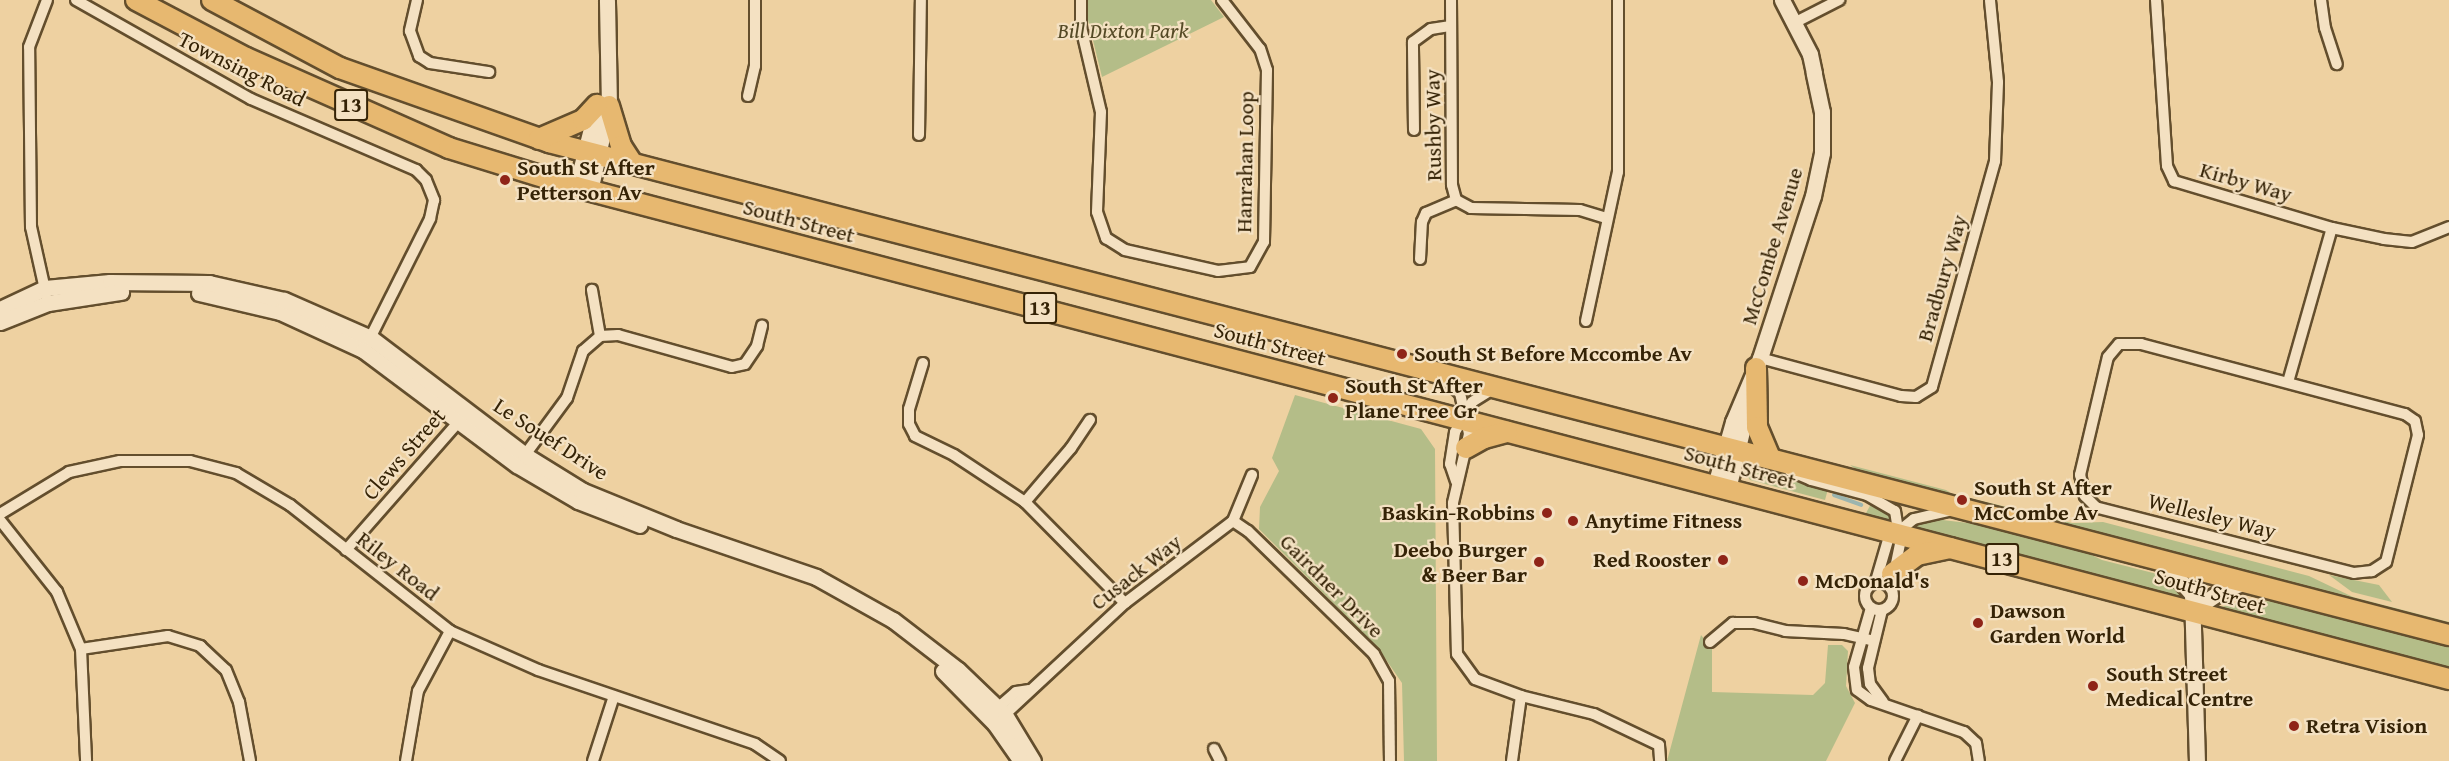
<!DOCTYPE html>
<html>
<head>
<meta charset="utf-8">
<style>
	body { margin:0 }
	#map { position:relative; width:2449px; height:761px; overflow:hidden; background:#eed1a1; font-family:"Gentium Book Plus",serif }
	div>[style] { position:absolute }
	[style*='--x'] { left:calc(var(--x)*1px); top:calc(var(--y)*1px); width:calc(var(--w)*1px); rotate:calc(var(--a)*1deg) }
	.green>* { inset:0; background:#b4bd88 }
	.stream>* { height:4px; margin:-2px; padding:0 2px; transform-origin:2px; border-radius:2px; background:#9cb5af }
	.roads { filter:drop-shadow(2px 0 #634e2d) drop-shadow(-2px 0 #634e2d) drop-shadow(0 2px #634e2d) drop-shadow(0 -2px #634e2d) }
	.street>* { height:10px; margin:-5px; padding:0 5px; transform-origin:5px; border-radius:5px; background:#f4e1c2 }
	.street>.ring { margin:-5px; padding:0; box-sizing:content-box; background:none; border:10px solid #f4e1c2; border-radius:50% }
	.secondary>* { height:15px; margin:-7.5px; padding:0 7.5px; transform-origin:7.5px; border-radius:7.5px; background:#f4e1c2 }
	.highway>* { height:20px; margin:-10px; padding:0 10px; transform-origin:10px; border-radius:10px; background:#e7b870 }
	.dots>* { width:16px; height:16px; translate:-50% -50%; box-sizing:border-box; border:3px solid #f4e1c2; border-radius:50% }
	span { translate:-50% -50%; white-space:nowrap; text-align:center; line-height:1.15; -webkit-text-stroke:4.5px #f4e1c2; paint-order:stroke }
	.shield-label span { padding:2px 4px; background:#f4e1c2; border:2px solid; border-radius:4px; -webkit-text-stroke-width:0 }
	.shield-label { font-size:21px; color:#352306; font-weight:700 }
	.park-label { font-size:22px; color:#554a26; font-style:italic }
	.street-label { font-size:22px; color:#352306 }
	.poi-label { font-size:22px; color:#352306; font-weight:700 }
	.left { translate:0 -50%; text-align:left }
	.right { translate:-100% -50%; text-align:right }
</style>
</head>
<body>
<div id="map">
	<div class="green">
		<div style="clip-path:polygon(1088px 0,1211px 0,1224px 17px,1102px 77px,1087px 16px)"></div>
		<div style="clip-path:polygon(1295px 395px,1421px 429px,1435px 449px,1437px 761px,1404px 761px,1402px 683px,1378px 648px,1259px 529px,1260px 507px,1279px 471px,1272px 458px)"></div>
		<div style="clip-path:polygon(1750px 463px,1828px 489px,1825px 500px,1750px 480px,1744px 471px)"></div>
		<div style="clip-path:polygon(1850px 465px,1946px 490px,1951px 493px,1949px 498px,1864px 475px)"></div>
		<div style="clip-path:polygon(1966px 497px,2072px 523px,2103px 522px,2309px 576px,2353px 597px,2449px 622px,2449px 628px,1965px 501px)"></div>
		<div style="clip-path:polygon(1872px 502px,1890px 512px,1891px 523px,1865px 515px)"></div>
		<div style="clip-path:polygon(1934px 519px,1985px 525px,2067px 543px,2102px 560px,2165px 576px,2187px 595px,2185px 599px,1914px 528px,1913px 523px)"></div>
		<div style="clip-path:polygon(2329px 575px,2379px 585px,2392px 602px,2352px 592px)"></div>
		<div style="clip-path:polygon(2280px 601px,2449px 643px,2449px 669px,2217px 608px,2240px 602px)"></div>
		<div style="clip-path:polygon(1701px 635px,1712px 649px,1712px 692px,1813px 695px,1825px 683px,1828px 645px,1842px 645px,1848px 651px,1846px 686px,1855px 703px,1826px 761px,1667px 761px)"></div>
	</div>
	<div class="stream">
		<div style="--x:1834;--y:495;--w:29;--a:20"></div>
	</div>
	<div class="roads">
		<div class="street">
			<div style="--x:76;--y:0;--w:201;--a:29.5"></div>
			<div style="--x:251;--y:99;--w:180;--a:23.3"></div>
			<div style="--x:416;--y:170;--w:14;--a:45"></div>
			<div style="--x:426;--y:180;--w:22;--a:68"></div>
			<div style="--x:434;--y:200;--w:19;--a:102"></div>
			<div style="--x:430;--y:219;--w:140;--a:116.7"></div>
			<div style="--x:417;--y:0;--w:32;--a:103"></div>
			<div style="--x:410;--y:31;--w:27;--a:70"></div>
			<div style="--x:419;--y:56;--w:13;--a:32"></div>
			<div style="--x:430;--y:63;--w:60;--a:8.7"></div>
			<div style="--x:1081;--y:0;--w:27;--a:90"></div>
			<div style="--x:1081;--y:27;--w:87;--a:76.8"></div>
			<div style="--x:1101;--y:112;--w:100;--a:92.3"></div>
			<div style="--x:1097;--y:212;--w:28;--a:71"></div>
			<div style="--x:1106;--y:238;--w:22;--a:32"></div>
			<div style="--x:1125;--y:250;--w:95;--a:12.7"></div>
			<div style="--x:1218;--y:271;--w:32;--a:-7"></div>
			<div style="--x:1250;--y:267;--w:29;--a:-61"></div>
			<div style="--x:1264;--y:242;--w:172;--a:-89"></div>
			<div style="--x:1267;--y:70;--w:22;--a:-108"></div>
			<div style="--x:1260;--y:49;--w:62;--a:-127.8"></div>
			<div style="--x:1451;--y:0;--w:185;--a:89.7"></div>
			<div style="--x:1452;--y:185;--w:16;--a:75"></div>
			<div style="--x:1456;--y:200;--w:17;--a:28"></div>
			<div style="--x:1471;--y:208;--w:109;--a:1.1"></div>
			<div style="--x:1580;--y:210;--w:27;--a:17"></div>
			<div style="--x:2156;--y:0;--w:166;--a:86.2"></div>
			<div style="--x:2167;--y:166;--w:17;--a:65"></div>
			<div style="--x:2174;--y:181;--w:165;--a:16.6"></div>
			<div style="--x:2332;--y:228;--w:53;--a:11.9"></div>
			<div style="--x:2384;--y:239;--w:28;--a:6"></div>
			<div style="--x:2412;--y:242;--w:40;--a:-22"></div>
			<div style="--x:2321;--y:0;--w:28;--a:82"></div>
			<div style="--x:2325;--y:28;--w:38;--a:72"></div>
			<div style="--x:1794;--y:23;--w:51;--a:-27.1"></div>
			<div style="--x:748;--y:96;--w:31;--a:-77"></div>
			<div style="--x:755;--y:66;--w:66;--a:-90"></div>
			<div style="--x:1414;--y:130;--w:88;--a:-90.7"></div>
			<div style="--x:1413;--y:42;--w:22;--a:-36"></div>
			<div style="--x:1431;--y:29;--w:20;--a:-9"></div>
			<div style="--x:919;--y:135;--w:135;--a:-89.2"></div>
			<div style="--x:1420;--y:259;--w:37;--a:-87"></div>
			<div style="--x:1422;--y:222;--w:10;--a:-66"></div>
			<div style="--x:1426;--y:213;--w:33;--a:-23"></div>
			<div style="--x:46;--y:294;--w:69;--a:-102.6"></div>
			<div style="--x:31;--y:227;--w:180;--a:-90.6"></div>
			<div style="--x:29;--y:47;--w:50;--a:-69"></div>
			<div style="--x:1586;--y:321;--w:152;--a:-77.9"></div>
			<div style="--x:1618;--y:172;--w:172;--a:-90"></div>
			<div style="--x:600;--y:336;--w:18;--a:-3"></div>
			<div style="--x:618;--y:335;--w:118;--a:15.7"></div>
			<div style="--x:732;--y:367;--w:13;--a:-13"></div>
			<div style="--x:745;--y:364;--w:22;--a:-56"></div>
			<div style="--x:757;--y:346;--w:21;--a:-76"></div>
			<div style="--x:2119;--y:344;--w:22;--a:0"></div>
			<div style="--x:2141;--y:344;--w:273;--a:14.9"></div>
			<div style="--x:2405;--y:414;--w:12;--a:35"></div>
			<div style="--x:2415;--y:421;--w:14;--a:78"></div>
			<div style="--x:2418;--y:435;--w:131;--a:104.1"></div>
			<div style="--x:2386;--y:562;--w:17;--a:147"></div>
			<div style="--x:2372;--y:571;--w:18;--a:174"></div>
			<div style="--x:2354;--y:573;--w:266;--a:-165.7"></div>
			<div style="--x:2096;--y:507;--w:16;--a:-135"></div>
			<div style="--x:2085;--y:496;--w:22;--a:-103"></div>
			<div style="--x:2080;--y:475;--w:121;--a:-76.7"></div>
			<div style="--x:2108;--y:357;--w:17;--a:-50"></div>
			<div style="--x:1760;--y:358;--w:146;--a:15.1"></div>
			<div style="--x:1901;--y:396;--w:15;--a:4"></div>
			<div style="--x:1916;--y:397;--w:19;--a:-32"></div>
			<div style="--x:1932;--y:387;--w:235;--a:-74.4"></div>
			<div style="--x:1995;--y:161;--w:79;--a:-87.8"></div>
			<div style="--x:1998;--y:82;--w:82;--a:-95.6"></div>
			<div style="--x:923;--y:363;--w:48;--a:106.9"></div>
			<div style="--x:909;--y:409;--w:15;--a:90"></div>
			<div style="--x:909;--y:424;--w:13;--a:63"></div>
			<div style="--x:915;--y:436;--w:43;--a:26"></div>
			<div style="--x:954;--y:455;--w:85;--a:33.5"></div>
			<div style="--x:1025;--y:502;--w:142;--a:45.3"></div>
			<div style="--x:1445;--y:380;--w:20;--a:41"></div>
			<div style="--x:1460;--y:393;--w:42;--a:77.6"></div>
			<div style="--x:1469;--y:434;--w:71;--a:103.1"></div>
			<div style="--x:1453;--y:503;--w:151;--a:88.5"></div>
			<div style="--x:1457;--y:654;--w:31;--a:54"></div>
			<div style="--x:1475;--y:679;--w:49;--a:20.3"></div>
			<div style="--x:1521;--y:696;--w:66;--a:97.9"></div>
			<div style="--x:2288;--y:382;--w:160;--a:-74.1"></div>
			<div style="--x:522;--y:459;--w:76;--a:-53.6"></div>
			<div style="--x:567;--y:398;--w:50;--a:-71.2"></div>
			<div style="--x:583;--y:351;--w:23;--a:-41"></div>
			<div style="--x:600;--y:336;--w:47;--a:-99.9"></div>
			<div style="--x:1790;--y:471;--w:23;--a:23"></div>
			<div style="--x:1811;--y:480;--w:58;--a:15"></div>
			<div style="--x:1867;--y:495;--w:32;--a:30"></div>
			<div style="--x:1895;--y:511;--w:33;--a:81"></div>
			<div style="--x:1900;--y:544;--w:45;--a:101.6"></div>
			<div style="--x:1456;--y:481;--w:18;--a:-109"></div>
			<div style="--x:1450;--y:464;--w:32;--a:-81"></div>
			<div style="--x:1455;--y:432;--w:34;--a:-60"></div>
			<div style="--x:1472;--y:402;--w:25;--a:-32"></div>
			<div style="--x:1025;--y:502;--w:71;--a:-49.6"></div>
			<div style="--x:1071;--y:448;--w:34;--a:-56"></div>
			<div style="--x:0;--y:514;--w:81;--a:-31.3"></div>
			<div style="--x:69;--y:472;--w:52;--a:-12.2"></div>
			<div style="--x:120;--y:461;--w:70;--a:0"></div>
			<div style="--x:190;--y:461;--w:48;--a:14.6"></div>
			<div style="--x:236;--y:473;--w:63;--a:30.7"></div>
			<div style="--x:290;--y:505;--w:204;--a:38.2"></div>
			<div style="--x:450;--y:631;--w:96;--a:23.9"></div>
			<div style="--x:538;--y:670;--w:229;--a:18.8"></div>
			<div style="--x:755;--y:744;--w:30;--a:34"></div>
			<div style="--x:0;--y:520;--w:92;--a:51.6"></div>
			<div style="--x:57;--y:592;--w:62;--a:67.2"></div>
			<div style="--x:81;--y:649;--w:112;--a:87.4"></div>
			<div style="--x:1233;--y:521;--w:18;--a:34"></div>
			<div style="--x:1248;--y:531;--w:176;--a:44.3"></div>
			<div style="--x:1374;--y:654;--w:31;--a:61"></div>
			<div style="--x:1389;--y:681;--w:80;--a:89.3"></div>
			<div style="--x:346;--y:550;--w:176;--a:-48.7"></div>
			<div style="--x:1876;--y:581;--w:43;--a:-73.7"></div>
			<div style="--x:1888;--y:540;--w:33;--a:-39"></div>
			<div style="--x:1914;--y:519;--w:37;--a:-13"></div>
			<div class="ring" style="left:1865px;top:582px;width:18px;height:18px"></div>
			<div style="--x:1871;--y:608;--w:61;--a:106.1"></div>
			<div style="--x:1854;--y:667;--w:23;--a:83"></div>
			<div style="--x:1857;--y:690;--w:17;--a:36"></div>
			<div style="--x:1871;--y:700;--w:98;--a:19"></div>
			<div style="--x:1964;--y:732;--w:16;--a:43"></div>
			<div style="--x:1976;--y:743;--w:18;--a:81"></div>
			<div style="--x:1882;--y:610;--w:60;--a:103.6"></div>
			<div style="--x:1868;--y:668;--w:16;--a:83"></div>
			<div style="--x:1870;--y:684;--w:22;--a:54"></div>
			<div style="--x:1710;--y:642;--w:30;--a:-40"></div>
			<div style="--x:1733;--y:623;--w:21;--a:0"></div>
			<div style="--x:1754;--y:623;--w:32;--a:14"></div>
			<div style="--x:1785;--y:631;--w:59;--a:2.9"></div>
			<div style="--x:1844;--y:634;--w:31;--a:13"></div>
			<div style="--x:81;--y:649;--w:88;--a:-8.5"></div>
			<div style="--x:168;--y:636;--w:34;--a:17"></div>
			<div style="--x:200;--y:646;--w:35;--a:43"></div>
			<div style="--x:226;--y:670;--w:35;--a:68"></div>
			<div style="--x:239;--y:702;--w:60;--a:79.4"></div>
			<div style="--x:1521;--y:696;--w:75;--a:13.9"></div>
			<div style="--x:1594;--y:714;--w:72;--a:25.5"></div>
			<div style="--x:1659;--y:745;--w:16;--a:86"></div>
			<div style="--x:993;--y:712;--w:30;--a:-41"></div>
			<div style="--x:1016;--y:692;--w:12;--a:-9"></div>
			<div style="--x:1000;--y:719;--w:171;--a:-42.9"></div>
			<div style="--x:1125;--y:603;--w:136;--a:-37.2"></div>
			<div style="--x:1233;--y:521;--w:50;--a:-67.6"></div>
			<div style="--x:1214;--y:749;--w:13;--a:63"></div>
			<div style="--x:406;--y:761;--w:71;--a:-80.3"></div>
			<div style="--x:418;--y:691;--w:68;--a:-61.9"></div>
			<div style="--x:593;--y:761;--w:68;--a:-72.1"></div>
			<div style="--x:1895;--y:761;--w:51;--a:-63.4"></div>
		</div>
		<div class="secondary">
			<div style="--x:576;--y:187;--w:85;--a:-75.6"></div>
			<div style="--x:590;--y:191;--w:87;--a:-77.4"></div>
			<div style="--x:609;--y:106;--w:106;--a:-91.1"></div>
			<div style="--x:199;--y:293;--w:83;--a:13.2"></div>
			<div style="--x:280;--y:312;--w:91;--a:24.6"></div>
			<div style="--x:363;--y:350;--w:192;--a:36.8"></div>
			<div style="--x:517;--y:465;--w:71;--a:30.5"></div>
			<div style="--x:578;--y:501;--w:66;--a:21.2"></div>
			<div style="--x:0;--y:309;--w:50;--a:-25"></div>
			<div style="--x:45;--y:288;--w:65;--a:-5.3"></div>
			<div style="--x:110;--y:282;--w:99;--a:0.6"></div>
			<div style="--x:209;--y:283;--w:77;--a:12.8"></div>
			<div style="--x:284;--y:300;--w:95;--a:23.6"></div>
			<div style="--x:371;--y:338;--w:193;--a:37.2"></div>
			<div style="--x:525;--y:455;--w:68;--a:31.8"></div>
			<div style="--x:583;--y:491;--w:100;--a:22.2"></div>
			<div style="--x:676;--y:529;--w:148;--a:18.9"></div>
			<div style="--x:816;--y:577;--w:88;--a:29.2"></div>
			<div style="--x:893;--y:620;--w:82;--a:37.6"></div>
			<div style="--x:958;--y:670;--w:65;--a:43.8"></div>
			<div style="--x:1005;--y:715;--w:54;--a:58.7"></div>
			<div style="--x:0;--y:322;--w:52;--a:-21.6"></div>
			<div style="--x:48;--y:303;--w:74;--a:-8.6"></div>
			<div style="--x:1715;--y:485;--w:66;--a:-74.1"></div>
			<div style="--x:1733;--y:422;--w:69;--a:-67.1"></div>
			<div style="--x:1760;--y:358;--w:170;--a:-71.9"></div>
			<div style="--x:1813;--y:196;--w:44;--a:-78.2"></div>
			<div style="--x:1822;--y:153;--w:41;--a:-90"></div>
			<div style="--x:1822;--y:112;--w:40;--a:-102"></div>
			<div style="--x:1814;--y:73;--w:19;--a:-102"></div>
			<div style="--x:1810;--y:54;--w:61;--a:-117.4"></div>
			<div style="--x:1728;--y:489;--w:94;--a:-76.4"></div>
			<div style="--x:2162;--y:560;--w:45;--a:48.6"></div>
			<div style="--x:2192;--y:594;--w:167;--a:88.3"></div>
			<div style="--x:2193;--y:610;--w:34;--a:-34"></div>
			<div style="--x:2221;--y:591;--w:27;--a:-20"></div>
			<div style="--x:943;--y:671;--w:74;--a:45.5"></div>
			<div style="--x:995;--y:724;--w:45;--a:54.9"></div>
		</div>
		<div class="highway">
			<div style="--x:136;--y:0;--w:124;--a:27.8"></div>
			<div style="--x:246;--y:58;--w:222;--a:23.9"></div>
			<div style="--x:449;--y:148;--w:133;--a:17.1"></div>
			<div style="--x:576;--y:187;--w:1937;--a:14.72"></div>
			<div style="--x:212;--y:0;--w:145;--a:28"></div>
			<div style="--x:340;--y:68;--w:222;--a:19.5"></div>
			<div style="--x:549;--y:142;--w:1963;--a:14.55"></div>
			<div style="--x:609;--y:106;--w:42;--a:73.3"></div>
			<div style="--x:621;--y:146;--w:20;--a:57"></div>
			<div style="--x:539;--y:139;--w:48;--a:-23.4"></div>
			<div style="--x:583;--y:120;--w:21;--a:-47"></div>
			<div style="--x:1756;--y:368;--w:59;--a:89"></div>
			<div style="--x:1757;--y:427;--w:34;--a:67"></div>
			<div style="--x:1466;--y:448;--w:21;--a:-29"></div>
			<div style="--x:1484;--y:438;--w:24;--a:-15"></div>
			<div style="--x:1892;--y:574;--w:31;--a:-37"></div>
			<div style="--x:1917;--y:555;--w:34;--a:-12"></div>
		</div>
	</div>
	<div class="dots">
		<div style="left:505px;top:180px;background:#8f2418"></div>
		<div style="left:1402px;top:354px;background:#8f2418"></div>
		<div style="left:1333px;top:398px;background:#8f2418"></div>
		<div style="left:1962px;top:500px;background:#8f2418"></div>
		<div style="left:1547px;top:513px;background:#8f2418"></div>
		<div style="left:1573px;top:521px;background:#8f2418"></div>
		<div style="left:1723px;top:560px;background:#8f2418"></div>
		<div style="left:1539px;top:562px;background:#8f2418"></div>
		<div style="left:1803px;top:581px;background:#8f2418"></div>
		<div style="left:1978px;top:623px;background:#8f2418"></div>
		<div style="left:2093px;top:686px;background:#8f2418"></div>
		<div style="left:2294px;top:726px;background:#8f2418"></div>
	</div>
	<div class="shield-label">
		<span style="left:351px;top:105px">13</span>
		<span style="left:1040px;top:308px">13</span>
		<span style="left:2002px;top:559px">13</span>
	</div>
	<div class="park-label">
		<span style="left:1123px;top:31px">Bill Dixton Park</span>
	</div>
	<div class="street-label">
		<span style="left:242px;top:69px;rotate:27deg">Townsing Road</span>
		<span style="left:1433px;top:125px;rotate:-91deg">Rushby Way</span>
		<span style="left:1245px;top:162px;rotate:-89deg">Hanrahan Loop</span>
		<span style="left:2246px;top:182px;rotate:16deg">Kirby Way</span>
		<span style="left:799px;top:221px;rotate:15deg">South Street</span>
		<span style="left:1772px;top:246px;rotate:-73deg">McCombe Avenue</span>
		<span style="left:1942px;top:278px;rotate:-74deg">Bradbury Way</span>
		<span style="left:1270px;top:344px;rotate:15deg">South Street</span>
		<span style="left:551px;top:439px;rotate:33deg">Le Souef Drive</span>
		<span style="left:404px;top:454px;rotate:-49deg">Clews Street</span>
		<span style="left:1740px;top:467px;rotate:15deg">South Street</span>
		<span style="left:2212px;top:516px;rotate:14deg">Wellesley Way</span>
		<span style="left:398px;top:566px;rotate:38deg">Riley Road</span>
		<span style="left:1136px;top:572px;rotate:-38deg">Cusack Way</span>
		<span style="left:1332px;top:586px;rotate:45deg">Gairdner Drive</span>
		<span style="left:2210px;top:591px;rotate:16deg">South Street</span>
	</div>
	<div class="poi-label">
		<span class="left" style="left:517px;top:180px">South St After<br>Petterson Av</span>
		<span class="left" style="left:1414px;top:354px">South St Before Mccombe Av</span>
		<span class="left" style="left:1345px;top:398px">South St After<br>Plane Tree Gr</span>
		<span class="left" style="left:1974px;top:500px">South St After<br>McCombe Av</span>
		<span class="right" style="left:1535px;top:513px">Baskin-Robbins</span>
		<span class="left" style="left:1585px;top:521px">Anytime Fitness</span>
		<span class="right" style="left:1527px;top:562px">Deebo Burger<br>&amp; Beer Bar</span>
		<span class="right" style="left:1711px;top:560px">Red Rooster</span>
		<span class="left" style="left:1815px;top:581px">McDonald's</span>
		<span class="left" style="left:1990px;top:623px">Dawson<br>Garden World</span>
		<span class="left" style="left:2106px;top:686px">South Street<br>Medical Centre</span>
		<span class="left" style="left:2306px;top:726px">Retra Vision</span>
	</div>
</div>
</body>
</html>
